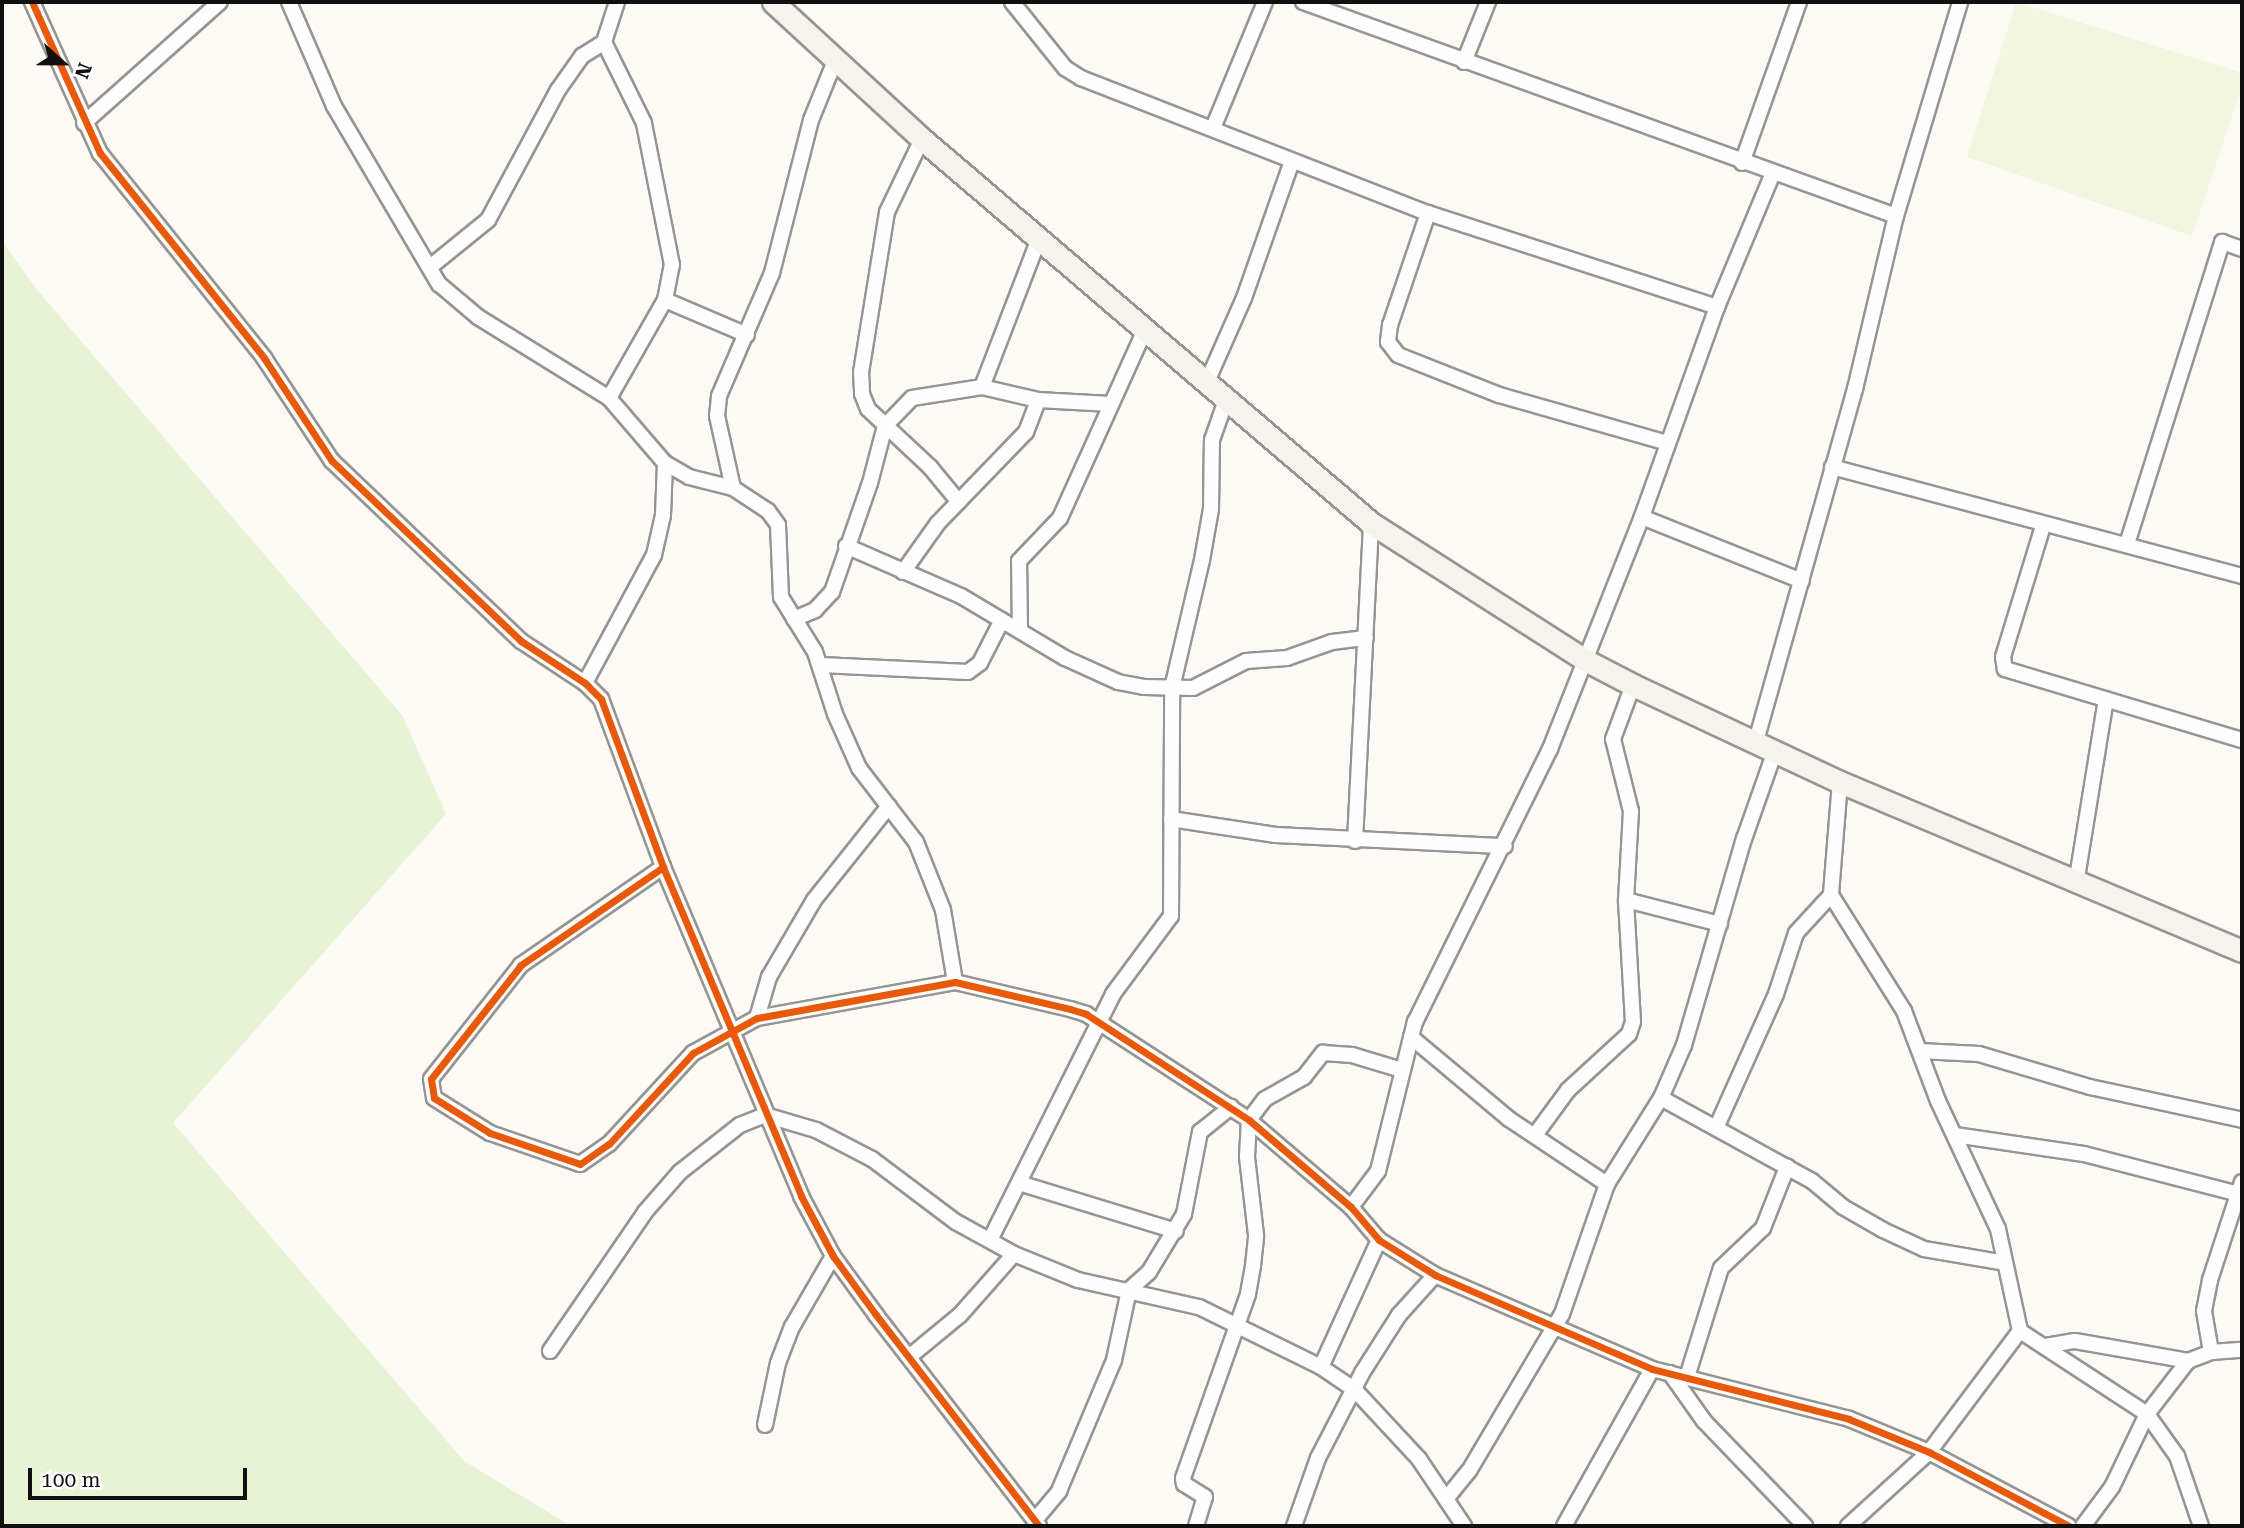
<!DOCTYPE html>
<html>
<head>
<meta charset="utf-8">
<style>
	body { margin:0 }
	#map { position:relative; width:2244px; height:1528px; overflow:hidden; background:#fcfaf5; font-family:"Roboto Serif",serif }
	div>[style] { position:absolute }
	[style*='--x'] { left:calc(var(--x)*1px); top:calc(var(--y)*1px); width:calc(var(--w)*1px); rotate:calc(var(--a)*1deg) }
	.green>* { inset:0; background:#e8f2d4 }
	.pitch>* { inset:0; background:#f2f6de }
	.roads { filter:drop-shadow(2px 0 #969593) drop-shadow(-2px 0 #969593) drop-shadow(0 2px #969593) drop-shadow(0 -2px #969593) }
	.street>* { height:14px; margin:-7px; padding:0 7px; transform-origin:7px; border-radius:7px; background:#fffefe }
	.secondary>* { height:21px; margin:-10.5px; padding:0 10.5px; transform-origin:10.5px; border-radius:10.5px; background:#f5f3eb }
	.cycleway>* { height:7px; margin:-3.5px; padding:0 3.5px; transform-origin:3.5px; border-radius:3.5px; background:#e8590c }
	span { translate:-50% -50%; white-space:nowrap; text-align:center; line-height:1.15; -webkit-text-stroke:7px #fff; paint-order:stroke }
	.frame { position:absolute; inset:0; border:4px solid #101010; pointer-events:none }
	.north { position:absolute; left:28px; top:28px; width:70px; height:70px; -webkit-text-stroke:5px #fff; paint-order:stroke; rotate:111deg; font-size:19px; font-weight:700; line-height:28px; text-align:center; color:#101010 }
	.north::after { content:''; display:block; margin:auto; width:24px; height:32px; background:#101010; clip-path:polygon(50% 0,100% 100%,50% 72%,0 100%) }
	.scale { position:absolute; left:28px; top:1468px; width:219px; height:32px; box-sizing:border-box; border:4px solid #101010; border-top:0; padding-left:9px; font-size:21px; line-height:24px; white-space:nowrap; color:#101010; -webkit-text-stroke:5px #fff; paint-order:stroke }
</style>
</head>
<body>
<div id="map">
	<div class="green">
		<div style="clip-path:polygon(2px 241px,38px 291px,402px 715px,446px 814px,173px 1123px,464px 1461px,571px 1526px,2px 1526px)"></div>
	</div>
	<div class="pitch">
		<div style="clip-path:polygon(2016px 2px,2242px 73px,2242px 86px,2192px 236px,1967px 157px)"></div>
	</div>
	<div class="roads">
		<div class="street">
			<div style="--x:32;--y:2;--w:166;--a:65.8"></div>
			<div style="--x:100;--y:153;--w:263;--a:51.3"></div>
			<div style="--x:264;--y:358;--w:123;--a:56.6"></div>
			<div style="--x:332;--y:461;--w:261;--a:43.6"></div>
			<div style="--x:521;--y:641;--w:77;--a:33.3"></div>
			<div style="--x:585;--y:683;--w:23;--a:45"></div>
			<div style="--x:601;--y:699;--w:179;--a:69.7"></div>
			<div style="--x:663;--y:867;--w:357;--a:67.2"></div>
			<div style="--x:801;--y:1196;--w:68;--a:61.9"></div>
			<div style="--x:833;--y:1256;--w:73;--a:53.9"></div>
			<div style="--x:876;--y:1315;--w:267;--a:52.3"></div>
			<div style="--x:289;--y:2;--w:113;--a:66.6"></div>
			<div style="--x:334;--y:106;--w:207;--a:59.5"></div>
			<div style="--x:439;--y:284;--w:51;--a:40.2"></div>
			<div style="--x:478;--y:317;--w:154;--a:31.7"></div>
			<div style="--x:609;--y:398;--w:86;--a:49.3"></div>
			<div style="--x:665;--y:463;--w:28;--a:30"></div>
			<div style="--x:689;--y:477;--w:45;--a:14"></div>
			<div style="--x:733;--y:488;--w:42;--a:33.3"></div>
			<div style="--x:768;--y:511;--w:17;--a:54"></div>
			<div style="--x:778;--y:525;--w:72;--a:87.6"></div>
			<div style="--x:781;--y:597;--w:65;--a:58.3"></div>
			<div style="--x:815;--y:652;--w:65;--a:72.1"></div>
			<div style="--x:835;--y:714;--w:59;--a:66"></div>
			<div style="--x:859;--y:768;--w:93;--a:52.4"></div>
			<div style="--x:916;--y:842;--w:73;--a:68.3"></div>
			<div style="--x:943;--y:910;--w:73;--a:80.5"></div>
			<div style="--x:1012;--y:2;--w:85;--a:51.2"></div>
			<div style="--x:1065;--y:68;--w:19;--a:32"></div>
			<div style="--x:1081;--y:78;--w:372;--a:21.3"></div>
			<div style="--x:1428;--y:213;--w:304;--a:18"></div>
			<div style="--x:1303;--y:2;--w:630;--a:19.84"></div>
			<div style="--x:1464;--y:62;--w:65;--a:-68.2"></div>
			<div style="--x:84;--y:123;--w:182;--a:-41.7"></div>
			<div style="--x:1213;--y:128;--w:136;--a:-67.6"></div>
			<div style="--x:922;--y:139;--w:81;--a:115.6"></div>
			<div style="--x:887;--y:212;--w:162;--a:99.2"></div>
			<div style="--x:861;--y:372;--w:22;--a:87"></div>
			<div style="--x:862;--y:394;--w:16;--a:68"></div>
			<div style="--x:868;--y:409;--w:85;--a:43.1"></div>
			<div style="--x:930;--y:467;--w:45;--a:50.4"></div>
			<div style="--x:1742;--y:163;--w:171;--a:-70.5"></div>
			<div style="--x:1773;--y:173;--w:145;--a:112.7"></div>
			<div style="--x:1717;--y:307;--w:223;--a:109.7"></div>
			<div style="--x:1642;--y:517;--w:172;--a:21.8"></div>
			<div style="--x:1428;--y:213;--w:118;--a:108.7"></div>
			<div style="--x:1390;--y:325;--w:17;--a:97"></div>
			<div style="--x:1388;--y:342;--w:16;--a:52"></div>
			<div style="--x:1398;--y:355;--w:109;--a:21.6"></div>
			<div style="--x:1499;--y:395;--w:175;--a:15.9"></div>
			<div style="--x:430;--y:267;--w:75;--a:-39"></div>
			<div style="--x:488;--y:220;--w:148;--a:-61.7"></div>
			<div style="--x:558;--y:90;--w:42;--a:-54.8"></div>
			<div style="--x:582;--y:56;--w:26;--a:-32"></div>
			<div style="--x:665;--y:300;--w:89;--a:23.1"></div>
			<div style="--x:1206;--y:384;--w:94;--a:-66.2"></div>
			<div style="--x:1244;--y:298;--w:145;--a:-70.7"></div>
			<div style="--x:982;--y:387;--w:162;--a:-69"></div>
			<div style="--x:609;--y:398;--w:113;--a:-60.3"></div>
			<div style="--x:665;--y:300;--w:36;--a:-79"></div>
			<div style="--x:672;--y:265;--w:145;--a:-101.2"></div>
			<div style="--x:644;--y:123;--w:90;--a:-116.3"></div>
			<div style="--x:604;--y:42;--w:42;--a:-72"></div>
			<div style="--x:1832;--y:467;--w:424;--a:14.9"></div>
			<div style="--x:733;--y:488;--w:74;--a:-102.5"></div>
			<div style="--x:717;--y:416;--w:20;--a:-84"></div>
			<div style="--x:719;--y:396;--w:134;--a:-66.7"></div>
			<div style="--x:772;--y:273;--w:158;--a:-75.7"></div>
			<div style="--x:811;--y:120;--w:64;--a:-67.9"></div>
			<div style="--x:2043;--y:526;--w:137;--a:107"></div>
			<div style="--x:2003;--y:657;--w:12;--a:81"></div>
			<div style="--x:2005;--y:669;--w:247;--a:16.7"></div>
			<div style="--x:2127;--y:544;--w:317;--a:-72.5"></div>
			<div style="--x:2222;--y:242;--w:21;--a:19"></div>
			<div style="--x:846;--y:546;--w:125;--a:23.5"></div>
			<div style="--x:961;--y:596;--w:121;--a:30.8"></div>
			<div style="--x:1065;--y:658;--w:58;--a:24.4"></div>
			<div style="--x:1118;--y:682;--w:26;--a:11"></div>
			<div style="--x:1144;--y:687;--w:49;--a:1.2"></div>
			<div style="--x:1193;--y:688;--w:59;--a:-27"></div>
			<div style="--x:1246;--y:661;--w:41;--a:-4.2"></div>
			<div style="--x:1287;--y:658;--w:48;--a:-19.6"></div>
			<div style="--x:1332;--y:642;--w:34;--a:-7"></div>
			<div style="--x:903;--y:572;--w:60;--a:-54.5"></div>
			<div style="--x:938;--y:523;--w:127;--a:-46"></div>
			<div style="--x:1026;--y:432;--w:34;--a:-69"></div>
			<div style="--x:794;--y:619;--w:23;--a:-23"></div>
			<div style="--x:815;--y:610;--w:25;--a:-47"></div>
			<div style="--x:832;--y:592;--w:115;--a:-70.8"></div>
			<div style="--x:870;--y:483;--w:59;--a:-75.3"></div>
			<div style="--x:885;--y:426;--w:39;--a:-46"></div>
			<div style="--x:912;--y:398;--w:71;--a:-8.9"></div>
			<div style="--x:982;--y:387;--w:57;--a:13.1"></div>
			<div style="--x:1038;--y:400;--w:73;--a:3.1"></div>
			<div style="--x:1020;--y:630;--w:69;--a:-90.8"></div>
			<div style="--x:1019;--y:561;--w:59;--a:-46.4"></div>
			<div style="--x:1060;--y:518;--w:206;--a:-65.7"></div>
			<div style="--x:821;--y:665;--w:147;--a:2.7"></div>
			<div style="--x:968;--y:672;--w:15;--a:-37"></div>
			<div style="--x:980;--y:663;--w:48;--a:-62.9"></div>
			<div style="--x:585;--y:683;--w:145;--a:-61.7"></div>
			<div style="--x:654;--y:555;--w:41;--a:-77.3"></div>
			<div style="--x:663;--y:515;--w:52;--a:-87.8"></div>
			<div style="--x:1633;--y:685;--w:58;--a:110.3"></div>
			<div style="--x:1613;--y:739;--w:74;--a:76"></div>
			<div style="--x:1631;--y:811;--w:89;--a:93.2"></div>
			<div style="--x:1626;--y:900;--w:97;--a:14.3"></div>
			<div style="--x:1756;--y:741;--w:366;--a:-74.3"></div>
			<div style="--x:1855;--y:389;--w:178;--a:-76.7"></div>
			<div style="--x:1896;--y:216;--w:223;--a:-73.3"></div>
			<div style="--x:1840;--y:782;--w:113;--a:94.6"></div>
			<div style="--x:1831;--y:895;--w:137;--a:57.8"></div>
			<div style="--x:1904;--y:1011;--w:96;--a:69.3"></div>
			<div style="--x:1938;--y:1101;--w:141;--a:64.9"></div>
			<div style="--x:1998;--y:1229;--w:104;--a:77.8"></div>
			<div style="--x:2020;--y:1331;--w:152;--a:33.2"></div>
			<div style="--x:2147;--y:1414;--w:52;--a:54.5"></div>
			<div style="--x:2177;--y:1456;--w:74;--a:71.1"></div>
			<div style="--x:1171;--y:819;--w:106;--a:8.7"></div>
			<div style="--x:1276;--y:835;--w:229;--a:2.8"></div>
			<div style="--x:1355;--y:841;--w:318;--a:-87.1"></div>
			<div style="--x:663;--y:867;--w:173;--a:145.4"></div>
			<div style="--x:521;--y:965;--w:145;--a:128.3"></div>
			<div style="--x:431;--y:1079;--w:19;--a:81"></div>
			<div style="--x:434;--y:1098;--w:66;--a:32"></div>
			<div style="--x:490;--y:1133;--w:95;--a:19"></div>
			<div style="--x:580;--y:1164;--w:35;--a:-35"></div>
			<div style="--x:609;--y:1144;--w:124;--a:-47.3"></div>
			<div style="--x:693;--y:1053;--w:73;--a:-28.7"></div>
			<div style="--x:757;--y:1018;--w:201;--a:-10.3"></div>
			<div style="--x:955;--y:982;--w:118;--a:13.2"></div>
			<div style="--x:1070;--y:1009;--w:17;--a:17"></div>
			<div style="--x:1086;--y:1014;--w:194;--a:33"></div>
			<div style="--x:1249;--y:1120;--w:134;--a:40.5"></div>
			<div style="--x:1351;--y:1207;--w:43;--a:49.7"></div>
			<div style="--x:1379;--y:1240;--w:66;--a:32"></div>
			<div style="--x:1435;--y:1275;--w:236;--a:23.4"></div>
			<div style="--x:1652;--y:1369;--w:203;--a:14.2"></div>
			<div style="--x:1849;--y:1419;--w:87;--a:22.4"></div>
			<div style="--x:1929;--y:1452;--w:158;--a:27.9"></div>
			<div style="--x:2076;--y:884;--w:187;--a:-80.8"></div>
			<div style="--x:757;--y:1018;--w:43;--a:-73.7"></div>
			<div style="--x:769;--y:977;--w:89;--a:-59.7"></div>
			<div style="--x:814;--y:900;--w:120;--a:-51.4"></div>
			<div style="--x:1411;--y:1037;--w:128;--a:39.9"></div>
			<div style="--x:1509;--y:1119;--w:118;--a:33.6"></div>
			<div style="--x:1920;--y:1051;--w:59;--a:2.9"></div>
			<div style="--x:1979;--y:1054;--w:116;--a:16.6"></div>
			<div style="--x:2090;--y:1087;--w:156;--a:12.2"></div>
			<div style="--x:1661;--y:1098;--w:172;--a:28.8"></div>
			<div style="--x:1812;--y:1181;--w:40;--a:40"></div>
			<div style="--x:1843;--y:1207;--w:46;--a:29.9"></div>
			<div style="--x:1883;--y:1230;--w:45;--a:24.9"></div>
			<div style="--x:1924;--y:1249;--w:82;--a:9.8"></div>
			<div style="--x:1717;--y:1126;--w:145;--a:-65.9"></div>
			<div style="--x:1776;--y:994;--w:64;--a:-71.8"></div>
			<div style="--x:1796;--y:933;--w:52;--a:-47.4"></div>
			<div style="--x:1535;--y:1135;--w:56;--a:-53.7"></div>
			<div style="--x:1568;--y:1090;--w:83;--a:-42.6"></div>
			<div style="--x:1629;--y:1034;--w:13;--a:-72"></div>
			<div style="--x:1633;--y:1022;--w:122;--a:-93.3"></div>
			<div style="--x:1955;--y:1135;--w:130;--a:8.4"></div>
			<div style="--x:2084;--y:1154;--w:163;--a:14.5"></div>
			<div style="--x:1019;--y:1183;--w:164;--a:17"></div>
			<div style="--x:1351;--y:1207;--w:45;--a:-53.1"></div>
			<div style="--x:1378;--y:1171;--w:154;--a:-76.1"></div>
			<div style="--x:1415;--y:1022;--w:305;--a:-63.7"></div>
			<div style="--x:1550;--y:749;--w:250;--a:-68.4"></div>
			<div style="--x:990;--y:1240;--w:275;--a:-63.4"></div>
			<div style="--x:1113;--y:994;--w:97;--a:-53.4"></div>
			<div style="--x:1171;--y:916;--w:228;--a:-89.7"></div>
			<div style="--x:1172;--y:688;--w:131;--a:-76.8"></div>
			<div style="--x:1202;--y:560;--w:52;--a:-80"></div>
			<div style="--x:1211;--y:509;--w:69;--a:-89.2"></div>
			<div style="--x:1212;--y:440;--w:42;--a:-70.7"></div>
			<div style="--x:2046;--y:1346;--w:29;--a:-10"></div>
			<div style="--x:2075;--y:1341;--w:115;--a:10"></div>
			<div style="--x:550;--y:1351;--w:168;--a:-55.6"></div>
			<div style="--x:645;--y:1212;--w:53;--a:-48.8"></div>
			<div style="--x:680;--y:1172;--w:76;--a:-38.1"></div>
			<div style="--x:740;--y:1125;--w:27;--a:-22"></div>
			<div style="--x:765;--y:1115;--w:53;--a:16.4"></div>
			<div style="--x:816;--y:1130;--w:63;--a:27.4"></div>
			<div style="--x:872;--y:1159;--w:105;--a:36.9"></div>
			<div style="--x:956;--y:1222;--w:66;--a:28.9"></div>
			<div style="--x:1014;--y:1254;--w:69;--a:22.1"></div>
			<div style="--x:1078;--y:1280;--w:124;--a:12.6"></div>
			<div style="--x:1199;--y:1307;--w:136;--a:26.2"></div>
			<div style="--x:1321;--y:1367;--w:40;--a:34"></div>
			<div style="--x:1354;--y:1389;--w:96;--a:47.1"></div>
			<div style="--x:1419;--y:1459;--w:81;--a:56.1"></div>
			<div style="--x:2211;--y:1352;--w:42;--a:-99.7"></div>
			<div style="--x:2204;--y:1311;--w:32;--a:-79"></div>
			<div style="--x:2210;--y:1280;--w:103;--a:-71.9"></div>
			<div style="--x:909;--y:1357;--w:66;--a:-39.5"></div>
			<div style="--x:960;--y:1315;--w:81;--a:-48.5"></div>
			<div style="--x:1321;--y:1367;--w:140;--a:-65.5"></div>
			<div style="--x:1670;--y:1373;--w:59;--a:54.7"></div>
			<div style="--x:1704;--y:1421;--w:146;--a:46.1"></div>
			<div style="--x:1687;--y:1377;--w:114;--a:-72.7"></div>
			<div style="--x:1721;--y:1268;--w:58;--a:-43.6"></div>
			<div style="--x:1763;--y:1228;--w:66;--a:-68.5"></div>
			<div style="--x:765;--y:1425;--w:63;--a:-78.2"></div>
			<div style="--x:778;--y:1363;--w:39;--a:-69"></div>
			<div style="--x:792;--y:1327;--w:82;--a:-60"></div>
			<div style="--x:1446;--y:1499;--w:36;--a:-51"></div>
			<div style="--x:1469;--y:1471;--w:182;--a:-59.4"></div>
			<div style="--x:1562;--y:1314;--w:138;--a:-70.9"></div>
			<div style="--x:1607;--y:1184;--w:102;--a:-57.9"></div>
			<div style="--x:1661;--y:1098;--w:58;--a:-66.5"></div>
			<div style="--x:1684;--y:1045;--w:215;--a:-73.8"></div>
			<div style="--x:1744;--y:839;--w:93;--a:-70.6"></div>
			<div style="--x:1035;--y:1520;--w:38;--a:-50"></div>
			<div style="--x:1059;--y:1491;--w:142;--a:-67.2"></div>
			<div style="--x:1114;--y:1360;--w:72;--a:-77.9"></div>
			<div style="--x:1129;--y:1290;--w:27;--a:-42"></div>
			<div style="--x:1149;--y:1272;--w:68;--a:-58.9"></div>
			<div style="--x:1184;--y:1214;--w:84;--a:-79"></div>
			<div style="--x:1200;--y:1132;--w:40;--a:-39"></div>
			<div style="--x:1196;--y:1526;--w:30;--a:-73"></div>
			<div style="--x:1205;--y:1497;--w:25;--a:-148"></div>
			<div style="--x:1184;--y:1484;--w:6;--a:-99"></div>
			<div style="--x:1183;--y:1478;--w:195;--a:-70.5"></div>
			<div style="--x:1248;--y:1294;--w:28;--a:-80"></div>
			<div style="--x:1253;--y:1266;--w:31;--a:-84"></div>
			<div style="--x:1256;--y:1235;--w:79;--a:-96.6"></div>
			<div style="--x:1247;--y:1157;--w:37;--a:-87"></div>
			<div style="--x:1249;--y:1120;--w:26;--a:-53"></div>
			<div style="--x:1265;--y:1099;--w:45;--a:-29.4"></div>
			<div style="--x:1304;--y:1077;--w:31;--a:-52"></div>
			<div style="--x:1323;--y:1053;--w:29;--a:4"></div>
			<div style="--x:1352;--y:1055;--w:52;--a:16.7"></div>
			<div style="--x:1294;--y:1526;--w:72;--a:-70.6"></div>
			<div style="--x:1318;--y:1458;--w:96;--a:-62.6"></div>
			<div style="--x:1362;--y:1373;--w:69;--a:-57.5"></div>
			<div style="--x:1399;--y:1315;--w:54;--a:-48"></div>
			<div style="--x:1564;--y:1526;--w:180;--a:-60.7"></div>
			<div style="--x:1848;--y:1526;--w:110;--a:-42.4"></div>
			<div style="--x:1929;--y:1452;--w:151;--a:-53.1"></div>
			<div style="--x:2083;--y:1526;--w:49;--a:-53.4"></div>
			<div style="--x:2112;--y:1487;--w:81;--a:-64.4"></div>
			<div style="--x:2147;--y:1414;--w:67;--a:-52.3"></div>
			<div style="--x:2188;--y:1361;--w:25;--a:-21"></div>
			<div style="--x:2211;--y:1352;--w:31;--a:-4"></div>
		</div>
		<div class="secondary">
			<div style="--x:773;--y:2;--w:202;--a:42.6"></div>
			<div style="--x:922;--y:139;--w:591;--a:40.54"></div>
			<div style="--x:1371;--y:523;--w:254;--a:32.6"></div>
			<div style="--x:1585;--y:660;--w:54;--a:27.5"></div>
			<div style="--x:1633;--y:685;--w:229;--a:25.1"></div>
			<div style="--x:1840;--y:782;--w:436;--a:22.8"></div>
		</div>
	</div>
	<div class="cycleway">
		<div style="--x:32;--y:2;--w:166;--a:65.8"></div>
		<div style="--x:100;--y:153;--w:263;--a:51.3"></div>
		<div style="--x:264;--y:358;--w:123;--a:56.6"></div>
		<div style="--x:332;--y:461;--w:261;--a:43.6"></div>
		<div style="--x:521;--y:641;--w:77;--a:33.3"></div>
		<div style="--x:585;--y:683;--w:23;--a:45"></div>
		<div style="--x:601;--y:699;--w:179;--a:69.7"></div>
		<div style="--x:663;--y:867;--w:357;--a:67.2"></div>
		<div style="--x:801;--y:1196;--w:68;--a:61.9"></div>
		<div style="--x:833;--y:1256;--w:73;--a:53.9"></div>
		<div style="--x:876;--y:1315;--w:267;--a:52.3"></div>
		<div style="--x:663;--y:867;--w:173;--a:145.4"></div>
		<div style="--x:521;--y:965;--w:145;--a:128.3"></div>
		<div style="--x:431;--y:1079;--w:19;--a:81"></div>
		<div style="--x:434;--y:1098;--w:66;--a:32"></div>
		<div style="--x:490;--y:1133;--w:95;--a:19"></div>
		<div style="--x:580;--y:1164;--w:35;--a:-35"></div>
		<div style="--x:609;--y:1144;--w:124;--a:-47.3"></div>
		<div style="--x:693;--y:1053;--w:73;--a:-28.7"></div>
		<div style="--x:757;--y:1018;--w:201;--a:-10.3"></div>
		<div style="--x:955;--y:982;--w:118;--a:13.2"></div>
		<div style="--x:1070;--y:1009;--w:17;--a:17"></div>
		<div style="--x:1086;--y:1014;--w:194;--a:33"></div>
		<div style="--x:1249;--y:1120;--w:134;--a:40.5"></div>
		<div style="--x:1351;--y:1207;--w:43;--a:49.7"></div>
		<div style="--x:1379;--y:1240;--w:66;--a:32"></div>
		<div style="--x:1435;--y:1275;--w:236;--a:23.4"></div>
		<div style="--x:1652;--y:1369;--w:203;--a:14.2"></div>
		<div style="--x:1849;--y:1419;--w:87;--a:22.4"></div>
		<div style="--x:1929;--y:1452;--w:158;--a:27.9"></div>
	</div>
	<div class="frame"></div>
	<div class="north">N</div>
	<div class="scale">100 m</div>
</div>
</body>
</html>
